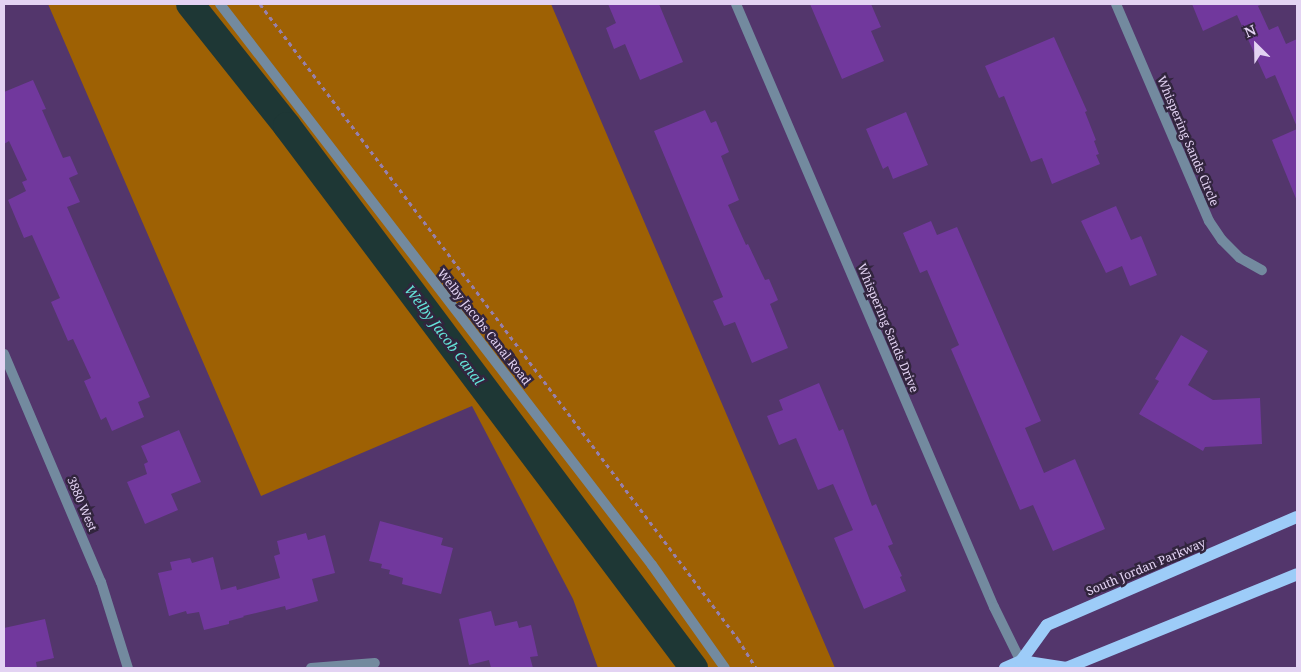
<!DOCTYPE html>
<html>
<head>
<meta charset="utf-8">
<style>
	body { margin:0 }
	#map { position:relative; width:1301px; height:672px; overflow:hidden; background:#53366c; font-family:"Noto Serif",serif }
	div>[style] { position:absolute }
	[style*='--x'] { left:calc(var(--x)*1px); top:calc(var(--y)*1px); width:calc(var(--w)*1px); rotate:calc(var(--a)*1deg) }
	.green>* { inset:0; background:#9e6104 }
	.canal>* { height:28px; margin:-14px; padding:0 14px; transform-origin:14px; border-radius:14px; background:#1e3735 }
	.building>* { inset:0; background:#71389d }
	.path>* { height:3px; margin-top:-1.5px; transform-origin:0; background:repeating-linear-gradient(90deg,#9780ac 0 4px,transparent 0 8px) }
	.service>* { height:10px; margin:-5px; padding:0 5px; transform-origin:5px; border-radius:5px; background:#738a9f }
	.minor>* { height:10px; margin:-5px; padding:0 5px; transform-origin:5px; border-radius:5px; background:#738a9f }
	.primary>* { height:12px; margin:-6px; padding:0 6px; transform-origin:6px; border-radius:6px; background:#9dccf8 }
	span { translate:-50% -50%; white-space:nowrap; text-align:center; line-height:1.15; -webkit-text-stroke:5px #32253e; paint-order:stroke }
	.street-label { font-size:12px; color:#e3d3f3 }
	.water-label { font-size:14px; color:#64e4d9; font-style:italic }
	.frame { position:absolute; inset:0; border:5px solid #e3d3f3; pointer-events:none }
	.north { position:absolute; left:1231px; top:20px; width:50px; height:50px; -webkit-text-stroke:4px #32253e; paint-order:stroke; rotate:337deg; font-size:14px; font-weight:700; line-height:20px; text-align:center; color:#e3d3f3 }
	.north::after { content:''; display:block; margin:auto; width:18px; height:22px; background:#e3d3f3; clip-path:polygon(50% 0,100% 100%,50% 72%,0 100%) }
</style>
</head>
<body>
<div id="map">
	<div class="green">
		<div style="clip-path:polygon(48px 4px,551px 4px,835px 668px,598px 668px,573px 599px,472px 406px,261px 496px)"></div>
	</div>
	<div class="canal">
		<div style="--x:190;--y:4;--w:156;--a:51.5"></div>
		<div style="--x:287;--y:126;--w:678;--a:53.1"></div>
	</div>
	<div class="building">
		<div style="clip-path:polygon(608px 4px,659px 4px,683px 62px,640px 80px,625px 44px,614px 49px,606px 28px,616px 23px)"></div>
		<div style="clip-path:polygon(810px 4px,871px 4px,881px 27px,871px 31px,884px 61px,842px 79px)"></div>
		<div style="clip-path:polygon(1192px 4px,1263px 4px,1258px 6px,1269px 30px,1278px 26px,1286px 44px,1297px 39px,1297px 127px,1275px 75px,1266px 79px,1237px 15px,1203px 31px)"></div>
		<div style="clip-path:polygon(1054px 37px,1087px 111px,1085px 112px,1096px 140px,1094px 141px,1099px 154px,1096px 155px,1100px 164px,1052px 184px,1042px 158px,1031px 162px,1004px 96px,999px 98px,985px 66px)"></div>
		<div style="clip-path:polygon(33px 80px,46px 109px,42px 110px,63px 158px,70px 156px,78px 174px,69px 178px,80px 202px,67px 207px,150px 397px,138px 402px,144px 417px,112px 431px,106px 417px,101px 420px,84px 381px,91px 378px,73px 339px,68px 341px,51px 302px,60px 298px,32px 235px,24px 238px,8px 200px,26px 191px,22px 182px,27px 180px,9px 141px,4px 144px,4px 92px)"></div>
		<div style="clip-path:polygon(705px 110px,711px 123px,716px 121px,729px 152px,721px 156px,739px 200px,728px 205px,746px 245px,748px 244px,765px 280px,769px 279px,778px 300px,770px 304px,788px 348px,752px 363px,735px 322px,724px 326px,713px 301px,723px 297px,654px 131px)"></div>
		<div style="clip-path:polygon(906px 112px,928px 165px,893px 179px,888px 166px,883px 169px,866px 129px)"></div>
		<div style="clip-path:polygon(1297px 129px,1297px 201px,1272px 140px)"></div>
		<div style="clip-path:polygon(1116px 206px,1131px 240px,1141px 236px,1157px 275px,1130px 286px,1122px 266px,1106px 273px,1081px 221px)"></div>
		<div style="clip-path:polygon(931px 221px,937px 235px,957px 227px,1041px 421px,1025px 428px,1044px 473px,1075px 459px,1105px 529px,1053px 551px,1033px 505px,1020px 510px,951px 349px,959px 345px,927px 270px,920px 273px,903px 233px)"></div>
		<div style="clip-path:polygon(1181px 335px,1208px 351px,1188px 385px,1213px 400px,1260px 398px,1262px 444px,1205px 447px,1203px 451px,1139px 414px,1159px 381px,1155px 379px)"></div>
		<div style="clip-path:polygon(819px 383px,839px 431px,843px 429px,872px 506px,876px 504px,893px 544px,888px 546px,902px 576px,900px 577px,906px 591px,864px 609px,834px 538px,853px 530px,833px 484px,818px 490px,796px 438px,779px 445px,767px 416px,783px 410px,779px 400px)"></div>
		<div style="clip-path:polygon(179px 430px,201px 482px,171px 494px,178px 510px,145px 524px,127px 482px,147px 474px,144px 464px,148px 462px,141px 446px)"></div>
		<div style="clip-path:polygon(380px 521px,443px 538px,441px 545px,453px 548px,441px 594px,402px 584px,403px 578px,389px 574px,390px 570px,381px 568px,382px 564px,369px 561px)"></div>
		<div style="clip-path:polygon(306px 533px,308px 540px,325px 535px,335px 573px,312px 579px,318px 601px,286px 610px,285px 606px,243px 616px,244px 617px,229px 621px,229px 624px,204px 630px,199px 612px,187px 614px,186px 611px,169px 616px,158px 573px,172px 570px,170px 562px,190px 558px,192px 563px,213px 557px,221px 590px,236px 586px,237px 590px,280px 578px,274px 556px,280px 554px,277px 541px)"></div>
		<div style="clip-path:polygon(491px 611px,495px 626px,517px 621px,519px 628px,531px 625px,538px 656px,530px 657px,533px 668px,491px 668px,489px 660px,469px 665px,459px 619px)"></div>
		<div style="clip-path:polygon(45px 619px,54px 658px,36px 662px,37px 668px,4px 668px,4px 628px)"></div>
	</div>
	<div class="path">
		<div style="--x:260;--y:4;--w:795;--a:53.03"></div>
		<div style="--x:738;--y:639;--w:34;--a:58"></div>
	</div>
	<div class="service">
		<div style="--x:220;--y:4;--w:708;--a:52.4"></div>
		<div style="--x:652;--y:565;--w:126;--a:54.7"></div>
	</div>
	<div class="minor">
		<div style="--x:736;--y:4;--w:656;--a:66.84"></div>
		<div style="--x:994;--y:607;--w:68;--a:63.8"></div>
		<div style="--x:1116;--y:4;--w:236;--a:66.8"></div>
		<div style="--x:1209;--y:221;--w:23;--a:56"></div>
		<div style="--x:1222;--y:240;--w:25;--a:45"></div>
		<div style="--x:1240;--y:258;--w:25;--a:29"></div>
		<div style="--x:4;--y:354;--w:248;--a:67"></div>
		<div style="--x:101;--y:582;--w:90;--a:72.6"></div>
		<div style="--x:311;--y:668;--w:64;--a:-4.5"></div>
	</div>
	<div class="primary">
		<div style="--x:1021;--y:661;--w:46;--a:8.8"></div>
		<div style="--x:1066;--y:668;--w:249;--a:-22.1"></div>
		<div style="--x:1005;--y:668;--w:17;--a:-24"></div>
		<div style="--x:1021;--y:661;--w:44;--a:-54.2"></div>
		<div style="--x:1047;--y:625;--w:272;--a:-23.4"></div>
	</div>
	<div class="street-label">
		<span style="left:1188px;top:141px;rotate:67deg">Whispering Sands Circle</span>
		<span style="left:484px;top:327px;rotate:52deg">Welby Jacobs Canal Road</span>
		<span style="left:888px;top:328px;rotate:67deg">Whispering Sands Drive</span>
		<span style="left:82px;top:504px;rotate:67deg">3880 West</span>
		<span style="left:1146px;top:567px;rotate:-23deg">South Jordan Parkway</span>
	</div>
	<div class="water-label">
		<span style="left:444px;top:335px;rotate:53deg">Welby Jacob Canal</span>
	</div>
	<div class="frame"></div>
	<div class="north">N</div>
</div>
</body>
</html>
